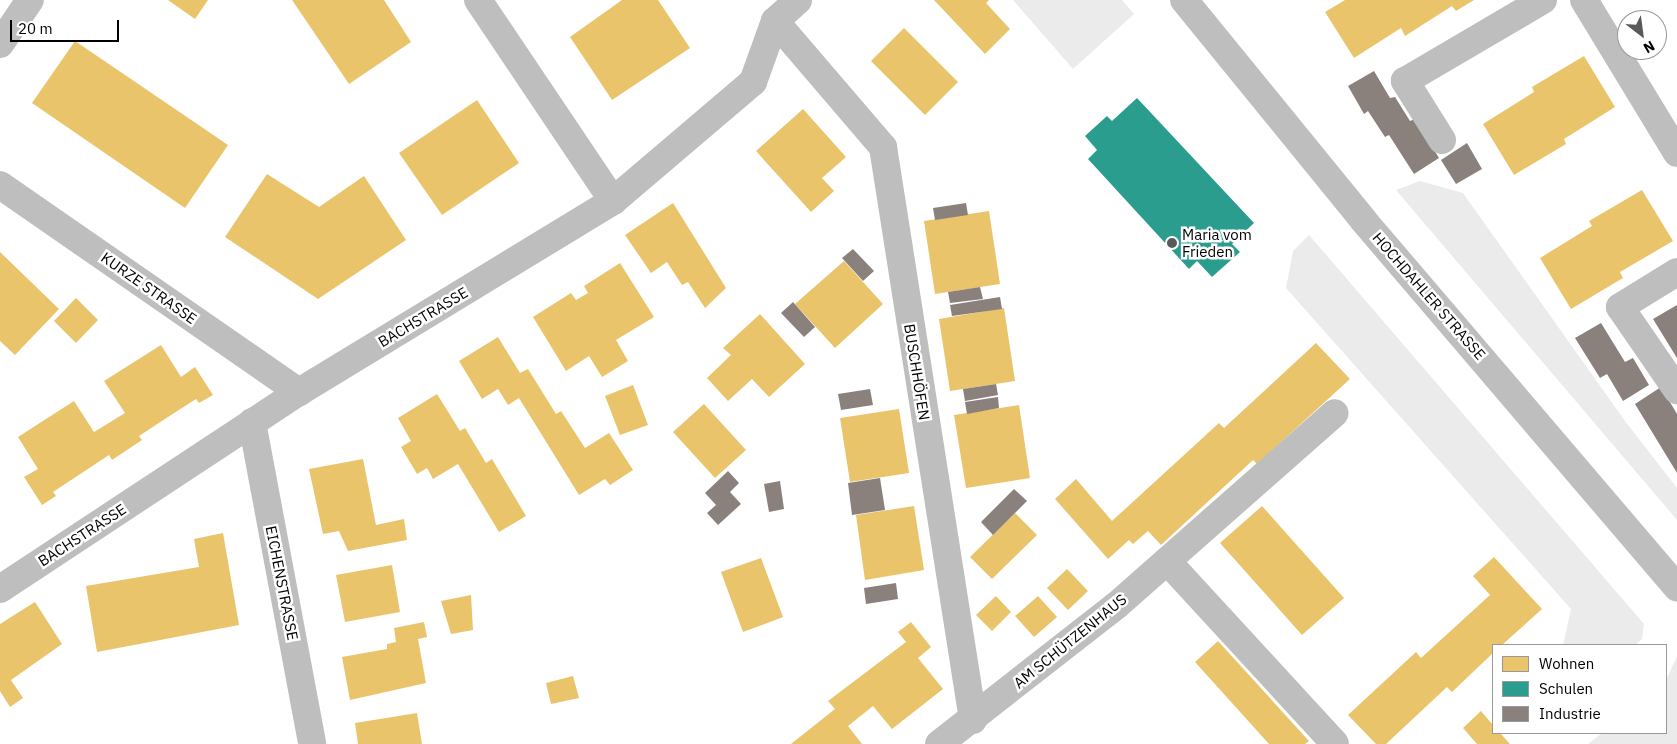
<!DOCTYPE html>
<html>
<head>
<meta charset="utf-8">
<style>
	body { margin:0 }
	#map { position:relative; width:1677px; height:744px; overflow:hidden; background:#fff; font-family:"IBM Plex Sans",sans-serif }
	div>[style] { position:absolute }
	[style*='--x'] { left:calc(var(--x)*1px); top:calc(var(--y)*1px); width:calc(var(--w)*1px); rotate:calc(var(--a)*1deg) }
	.green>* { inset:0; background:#ebebeb }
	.homes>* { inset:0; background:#e9c46a }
	.schools>* { inset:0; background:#2a9d8f }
	.industry>* { inset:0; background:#8a817c }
	.minor>* { height:28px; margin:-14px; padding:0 14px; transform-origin:14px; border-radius:14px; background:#bebebe }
	.dots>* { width:14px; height:14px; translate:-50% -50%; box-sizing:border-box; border:2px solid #fff; border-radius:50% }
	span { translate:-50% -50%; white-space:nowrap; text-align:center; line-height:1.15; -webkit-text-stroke:5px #fff; paint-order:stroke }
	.poi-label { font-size:15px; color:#000 }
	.left { translate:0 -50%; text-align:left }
	.street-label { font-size:15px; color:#000 }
	.legend { position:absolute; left:1492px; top:644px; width:175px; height:90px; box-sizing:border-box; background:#fff; border:1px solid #999; margin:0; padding:6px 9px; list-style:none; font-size:15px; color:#000 }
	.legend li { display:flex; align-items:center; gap:10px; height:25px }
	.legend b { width:25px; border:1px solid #999 }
	.north { position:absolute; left:1617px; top:10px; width:50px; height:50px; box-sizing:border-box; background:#fff; border:1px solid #999; border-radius:50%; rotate:150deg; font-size:14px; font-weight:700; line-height:20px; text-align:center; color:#000 }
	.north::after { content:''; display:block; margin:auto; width:18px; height:22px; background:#595959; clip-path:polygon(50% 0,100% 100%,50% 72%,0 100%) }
	.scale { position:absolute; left:10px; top:20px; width:109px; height:22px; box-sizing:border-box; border:2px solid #000; border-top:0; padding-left:6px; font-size:15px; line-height:18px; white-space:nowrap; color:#000; -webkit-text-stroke:4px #fff; paint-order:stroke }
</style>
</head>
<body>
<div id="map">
	<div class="green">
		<div style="clip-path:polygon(1013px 0,1122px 0,1134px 14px,1073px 69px)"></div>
		<div style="clip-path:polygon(1420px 181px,1463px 193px,1625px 421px,1677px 488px,1677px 520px,1396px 190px)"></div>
		<div style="clip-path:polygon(1309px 235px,1644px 624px,1642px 639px,1635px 645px,1563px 645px,1571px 609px,1286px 288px,1293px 251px)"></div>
		<div style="clip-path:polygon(1677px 656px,1677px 744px,1588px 744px,1602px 733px,1666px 733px,1666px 680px)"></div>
	</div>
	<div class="homes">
		<div style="clip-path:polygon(168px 0,208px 0,195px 19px)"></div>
		<div style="clip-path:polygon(292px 0,384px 0,411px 42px,349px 84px)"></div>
		<div style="clip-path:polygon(622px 0,658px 0,690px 48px,612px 100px,570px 37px)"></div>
		<div style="clip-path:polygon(934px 0,989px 0,986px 3px,1010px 29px,985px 54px)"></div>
		<div style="clip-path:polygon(1345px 0,1474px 0,1456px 11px,1452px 6px,1405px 36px,1401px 28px,1354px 58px,1325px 12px)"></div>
		<div style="clip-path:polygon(904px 28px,958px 82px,925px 115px,871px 61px)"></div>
		<div style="clip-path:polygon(75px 41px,228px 145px,185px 208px,32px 103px)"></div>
		<div style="clip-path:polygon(1584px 56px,1615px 107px,1564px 139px,1566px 144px,1514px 175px,1483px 124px,1534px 92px,1532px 87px)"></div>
		<div style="clip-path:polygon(477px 100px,519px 163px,442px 215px,399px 153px)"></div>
		<div style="clip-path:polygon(803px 109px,846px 157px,822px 178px,834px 191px,811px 212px,756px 151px)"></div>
		<div style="clip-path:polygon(267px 174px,319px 207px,364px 176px,406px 240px,318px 299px,225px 237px)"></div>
		<div style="clip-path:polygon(1642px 190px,1673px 241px,1620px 272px,1623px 278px,1571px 309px,1540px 258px,1592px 226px,1589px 221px)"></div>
		<div style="clip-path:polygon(673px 203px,726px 288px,705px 308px,688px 282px,682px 285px,667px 262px,651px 273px,625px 235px)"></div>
		<div style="clip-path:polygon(989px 211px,1000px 284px,935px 294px,924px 221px)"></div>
		<div style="clip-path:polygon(0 252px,59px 309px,15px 355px,0 341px)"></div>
		<div style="clip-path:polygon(844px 261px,883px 304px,835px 348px,795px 304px)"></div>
		<div style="clip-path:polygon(620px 263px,654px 317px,616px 340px,628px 361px,602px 377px,589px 356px,566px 371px,533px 317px,571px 293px,576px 300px,588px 293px,584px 286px)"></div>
		<div style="clip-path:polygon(76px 298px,98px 320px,76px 343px,54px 321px)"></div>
		<div style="clip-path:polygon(1004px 308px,1015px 381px,950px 391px,939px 319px)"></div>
		<div style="clip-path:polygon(760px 314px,805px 364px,769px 397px,752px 379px,728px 401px,707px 378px,731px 355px,723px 348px)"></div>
		<div style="clip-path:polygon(498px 337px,520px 373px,528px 369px,556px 414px,561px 411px,585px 448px,609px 433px,633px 470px,610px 485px,605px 479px,579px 495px,519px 398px,508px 405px,498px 389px,482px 399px,459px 361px)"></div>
		<div style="clip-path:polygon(1316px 343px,1350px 379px,1257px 464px,1253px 460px,1161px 545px,1148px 531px,1133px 544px,1129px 540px,1108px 559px,1055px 499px,1076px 479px,1112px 521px,1219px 423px,1224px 428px)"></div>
		<div style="clip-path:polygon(161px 345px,181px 377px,195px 367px,213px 395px,199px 403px,196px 399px,168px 417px,139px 436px,142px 440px,112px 460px,109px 455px,53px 492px,56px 496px,42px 505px,24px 477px,38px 469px,18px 437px,74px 401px,94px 432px,125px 413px,104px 381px)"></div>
		<div style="clip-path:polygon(633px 385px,648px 425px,620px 435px,605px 396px)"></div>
		<div style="clip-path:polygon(437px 394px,460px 431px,465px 428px,486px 463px,492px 459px,526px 516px,499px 532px,458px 464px,433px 479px,427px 468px,417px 474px,401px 447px,411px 441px,398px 418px)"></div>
		<div style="clip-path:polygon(704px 404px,746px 450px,715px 478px,673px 432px)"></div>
		<div style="clip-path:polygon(1019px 405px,1030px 478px,966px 488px,954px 415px)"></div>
		<div style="clip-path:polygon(899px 409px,909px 473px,850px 482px,840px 418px)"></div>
		<div style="clip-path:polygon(363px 459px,376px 525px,404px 519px,407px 540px,348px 551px,339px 531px,323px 534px,309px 469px)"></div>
		<div style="clip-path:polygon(914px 506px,924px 570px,865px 580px,856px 515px)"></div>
		<div style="clip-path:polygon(1262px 506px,1344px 598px,1302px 635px,1220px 543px)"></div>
		<div style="clip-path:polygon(1015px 513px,1037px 535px,992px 579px,970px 557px)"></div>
		<div style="clip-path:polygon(223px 533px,239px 625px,97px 652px,86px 586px,199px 567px,194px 539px)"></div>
		<div style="clip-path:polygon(1494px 557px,1542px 609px,1502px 645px,1493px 645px,1493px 653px,1452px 692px,1447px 687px,1386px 744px,1376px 744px,1348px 715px,1416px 652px,1421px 658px,1490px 595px,1473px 576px)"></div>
		<div style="clip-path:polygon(761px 558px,783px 617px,743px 632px,721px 572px)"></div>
		<div style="clip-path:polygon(392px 565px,400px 612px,345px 622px,336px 575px)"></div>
		<div style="clip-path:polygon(1067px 569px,1088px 591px,1068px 610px,1047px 588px)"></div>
		<div style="clip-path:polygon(471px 595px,473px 630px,451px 634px,441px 601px)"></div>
		<div style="clip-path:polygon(996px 596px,1011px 612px,992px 631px,976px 615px)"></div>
		<div style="clip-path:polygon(1038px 596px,1057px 617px,1034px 637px,1015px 616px)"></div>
		<div style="clip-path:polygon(35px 602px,62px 644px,11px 680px,23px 698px,10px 707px,0 691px,0 624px)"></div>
		<div style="clip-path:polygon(424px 622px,427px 637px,418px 639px,426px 683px,350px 700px,342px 657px,387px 649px,387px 644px,396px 642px,394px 628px)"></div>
		<div style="clip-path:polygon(911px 622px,931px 647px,918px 658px,943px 689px,892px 729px,873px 706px,848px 726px,862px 744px,791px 744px,835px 709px,828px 701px,906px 642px,898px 632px)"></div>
		<div style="clip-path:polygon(1218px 641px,1309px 741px,1305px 744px,1269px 744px,1195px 662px)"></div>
		<div style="clip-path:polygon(573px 676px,579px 698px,551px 704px,546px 683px)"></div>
		<div style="clip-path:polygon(1481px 711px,1493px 725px,1493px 733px,1500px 733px,1510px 744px,1477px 744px,1463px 728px)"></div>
		<div style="clip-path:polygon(417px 713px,422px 744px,358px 744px,355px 723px)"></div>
	</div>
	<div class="schools">
		<div style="clip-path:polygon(1137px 98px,1254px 223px,1232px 244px,1240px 252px,1212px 277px,1197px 261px,1189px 269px,1088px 159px,1097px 150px,1085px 136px,1107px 116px,1112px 121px)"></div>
	</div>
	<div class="industry">
		<div style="clip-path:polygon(1374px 71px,1390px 98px,1395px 97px,1410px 121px,1415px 119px,1439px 158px,1414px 174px,1389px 135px,1385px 137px,1368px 111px,1364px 114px,1348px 86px)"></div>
		<div style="clip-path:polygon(1467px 143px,1482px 169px,1456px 184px,1441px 160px)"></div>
		<div style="clip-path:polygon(966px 203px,968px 215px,935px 220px,933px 208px)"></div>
		<div style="clip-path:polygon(853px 249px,874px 271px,863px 281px,842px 258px)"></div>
		<div style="clip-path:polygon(980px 287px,983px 299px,950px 303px,948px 292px)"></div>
		<div style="clip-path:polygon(1000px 297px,1002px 309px,952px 316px,950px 305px)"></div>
		<div style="clip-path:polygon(793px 302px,815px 327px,804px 337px,781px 313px)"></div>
		<div style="clip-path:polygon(1677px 305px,1677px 358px,1653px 319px)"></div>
		<div style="clip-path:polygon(1601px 323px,1625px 362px,1633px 358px,1649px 385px,1623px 401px,1607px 374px,1600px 378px,1575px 338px)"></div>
		<div style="clip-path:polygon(996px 384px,998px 395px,965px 401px,963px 389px)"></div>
		<div style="clip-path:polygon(1661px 387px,1677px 414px,1677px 473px,1635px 404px)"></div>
		<div style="clip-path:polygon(870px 389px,873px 405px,841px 410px,838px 394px)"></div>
		<div style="clip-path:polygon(998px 397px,999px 408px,967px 414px,965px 402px)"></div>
		<div style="clip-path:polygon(728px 471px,739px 483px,730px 492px,741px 504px,718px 525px,707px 513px,716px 505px,705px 493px)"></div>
		<div style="clip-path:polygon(880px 478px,885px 510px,852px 515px,848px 483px)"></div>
		<div style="clip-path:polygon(780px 481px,784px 509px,769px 512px,764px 484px)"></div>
		<div style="clip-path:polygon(1014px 489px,1027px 501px,993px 535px,981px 522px)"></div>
		<div style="clip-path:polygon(896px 583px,898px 599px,866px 604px,864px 588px)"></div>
	</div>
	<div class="minor">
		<div style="--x:478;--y:0;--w:242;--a:56.1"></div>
		<div style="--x:1184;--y:0;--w:285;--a:50.8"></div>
		<div style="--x:1364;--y:221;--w:482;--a:49.5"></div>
		<div style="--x:1584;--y:0;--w:179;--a:58.7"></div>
		<div style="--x:775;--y:21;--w:166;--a:49.4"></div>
		<div style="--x:883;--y:147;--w:580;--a:81.07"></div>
		<div style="--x:0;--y:44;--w:53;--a:-55.7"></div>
		<div style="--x:1442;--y:140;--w:70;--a:-122.1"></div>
		<div style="--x:1405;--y:81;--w:160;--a:-30.4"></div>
		<div style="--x:0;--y:185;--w:364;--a:34.7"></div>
		<div style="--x:1677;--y:272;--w:67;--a:148.4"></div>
		<div style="--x:1620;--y:307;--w:101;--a:55.5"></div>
		<div style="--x:252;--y:422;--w:328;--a:79.4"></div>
		<div style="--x:1167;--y:561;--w:248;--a:47.4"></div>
		<div style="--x:0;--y:589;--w:358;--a:-33.4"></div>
		<div style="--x:299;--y:392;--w:368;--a:-31.3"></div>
		<div style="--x:613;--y:201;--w:184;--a:-40.4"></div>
		<div style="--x:753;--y:82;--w:65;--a:-70.2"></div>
		<div style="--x:775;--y:21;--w:31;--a:-42"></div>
		<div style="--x:939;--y:744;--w:226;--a:-38"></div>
		<div style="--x:1117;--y:605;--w:290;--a:-41.4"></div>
	</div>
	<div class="dots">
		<div style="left:1172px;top:243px;background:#595959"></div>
	</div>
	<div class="poi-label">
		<span class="left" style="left:1182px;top:243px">Maria vom<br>Frieden</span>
	</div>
	<div class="street-label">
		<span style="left:149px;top:288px;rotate:35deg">KURZE STRASSE</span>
		<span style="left:1429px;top:296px;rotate:49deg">HOCHDAHLER STRASSE</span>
		<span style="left:423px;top:317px;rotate:-31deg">BACHSTRASSE</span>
		<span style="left:917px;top:372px;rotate:81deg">BUSCHHÖFEN</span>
		<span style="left:82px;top:535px;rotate:-33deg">BACHSTRASSE</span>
		<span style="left:282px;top:583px;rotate:79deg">EICHENSTRASSE</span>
		<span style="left:1070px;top:641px;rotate:-39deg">AM SCHÜTZENHAUS</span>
	</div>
	<ul class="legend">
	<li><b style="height:14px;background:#e9c46a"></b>Wohnen</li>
	<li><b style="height:14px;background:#2a9d8f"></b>Schulen</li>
	<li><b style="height:14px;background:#8a817c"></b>Industrie</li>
	</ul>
	<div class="north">N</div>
	<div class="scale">20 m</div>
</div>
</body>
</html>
